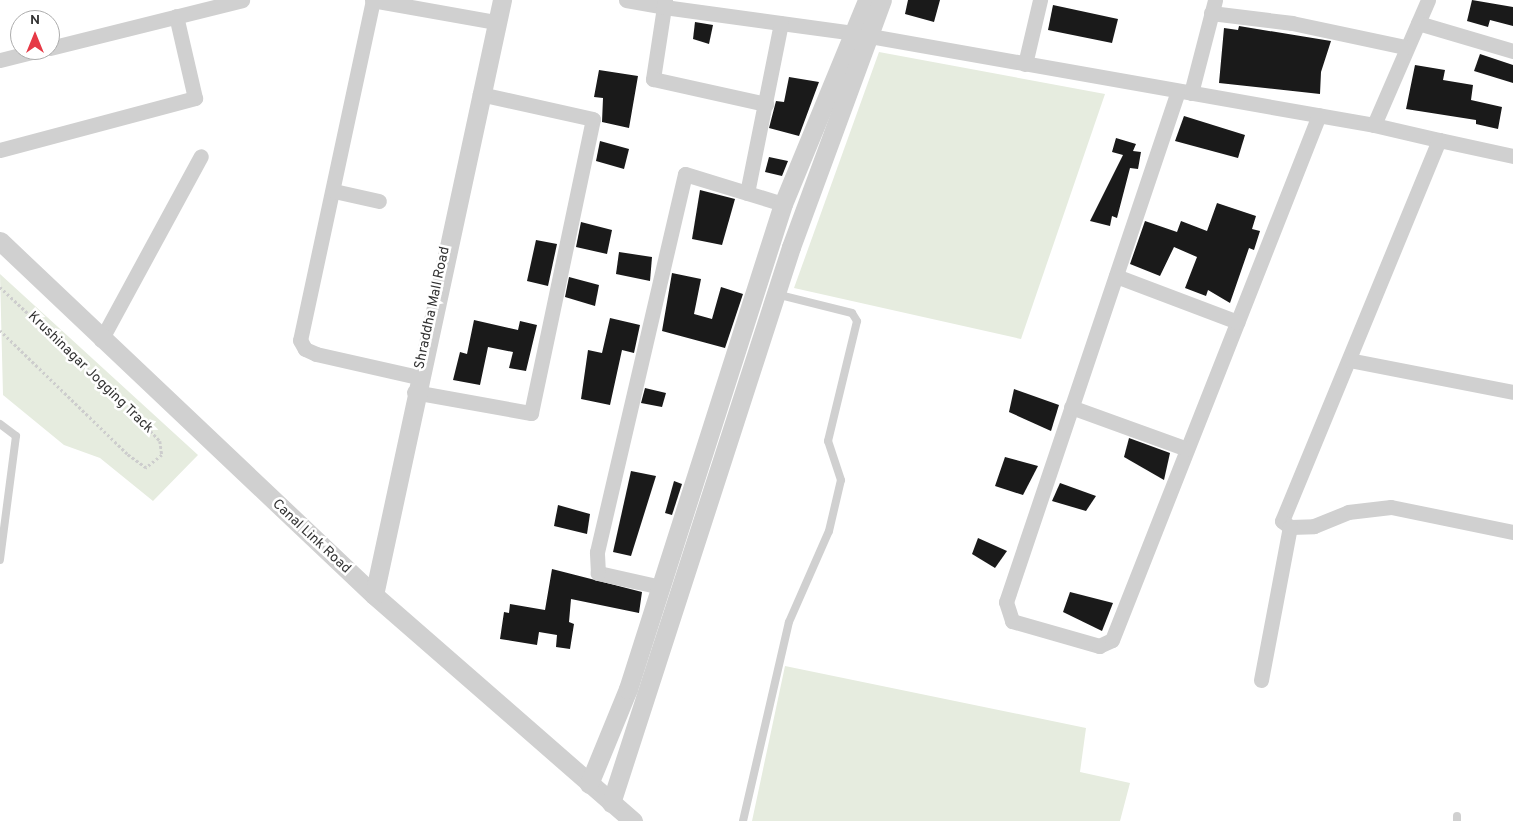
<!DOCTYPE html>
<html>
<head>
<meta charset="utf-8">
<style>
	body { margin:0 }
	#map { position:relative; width:1513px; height:821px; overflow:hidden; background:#fff; font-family:Overpass,sans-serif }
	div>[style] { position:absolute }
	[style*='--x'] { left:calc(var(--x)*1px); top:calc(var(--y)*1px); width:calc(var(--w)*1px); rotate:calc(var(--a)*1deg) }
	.green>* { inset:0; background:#e6ecdf }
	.building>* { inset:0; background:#1a1a1a }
	.path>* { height:2.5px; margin-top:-1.25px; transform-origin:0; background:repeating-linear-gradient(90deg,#cdcdcd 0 2.5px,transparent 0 5px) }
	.service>* { height:8px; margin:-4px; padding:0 4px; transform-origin:4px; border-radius:4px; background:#d0d0d0 }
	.minor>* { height:15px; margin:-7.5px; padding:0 7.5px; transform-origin:7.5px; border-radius:7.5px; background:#d0d0d0 }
	.tertiary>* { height:19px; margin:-9.5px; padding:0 9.5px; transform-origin:9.5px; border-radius:9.5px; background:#d0d0d0 }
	span { translate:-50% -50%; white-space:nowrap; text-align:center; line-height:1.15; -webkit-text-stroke:5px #fff; paint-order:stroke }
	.street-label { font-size:14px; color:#333 }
	.north { position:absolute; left:10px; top:10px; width:50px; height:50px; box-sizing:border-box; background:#fff; border:1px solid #adadad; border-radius:50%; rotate:0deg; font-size:14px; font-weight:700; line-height:20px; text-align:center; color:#333 }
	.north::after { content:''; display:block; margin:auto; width:18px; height:22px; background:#e63946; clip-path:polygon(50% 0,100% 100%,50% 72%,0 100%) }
</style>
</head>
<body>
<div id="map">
	<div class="green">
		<div style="clip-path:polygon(879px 52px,1105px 94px,1021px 339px,794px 288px)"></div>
		<div style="clip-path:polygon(0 274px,198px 455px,153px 501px,100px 458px,64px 445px,3px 395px)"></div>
		<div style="clip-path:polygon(785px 666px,1086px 728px,1080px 772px,1130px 783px,1120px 821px,752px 821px)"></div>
	</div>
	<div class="building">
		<div style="clip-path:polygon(908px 0,940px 0,934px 22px,905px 14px)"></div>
		<div style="clip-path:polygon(1472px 0,1513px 7px,1513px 26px,1490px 20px,1488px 27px,1467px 21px)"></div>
		<div style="clip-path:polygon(1053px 5px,1118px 19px,1112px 43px,1048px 30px)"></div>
		<div style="clip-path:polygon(695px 22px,713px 25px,709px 44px,693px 39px)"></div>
		<div style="clip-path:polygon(1239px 26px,1331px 41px,1321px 72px,1320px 94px,1219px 83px,1224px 28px,1238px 30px)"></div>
		<div style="clip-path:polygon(1480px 54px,1513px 65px,1513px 83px,1474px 71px)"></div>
		<div style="clip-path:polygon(1415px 65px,1445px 70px,1443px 80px,1473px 85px,1471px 100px,1502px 107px,1498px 129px,1476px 124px,1476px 120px,1406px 109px)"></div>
		<div style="clip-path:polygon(599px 70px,638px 76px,629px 128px,602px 122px,603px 98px,594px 97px)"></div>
		<div style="clip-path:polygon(789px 77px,819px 82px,799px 136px,769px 128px,776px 101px,784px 102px)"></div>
		<div style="clip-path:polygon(1184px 116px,1245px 135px,1238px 158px,1175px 141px)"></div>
		<div style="clip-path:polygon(1116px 138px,1136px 144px,1133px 151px,1141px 152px,1138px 169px,1130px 168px,1117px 218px,1112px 216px,1110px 226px,1090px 221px,1123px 155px,1112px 152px)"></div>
		<div style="clip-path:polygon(600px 141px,629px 149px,624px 169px,596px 161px)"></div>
		<div style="clip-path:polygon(769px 157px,788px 161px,782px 176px,765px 172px)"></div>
		<div style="clip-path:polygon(700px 190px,735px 199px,722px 245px,692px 239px)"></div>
		<div style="clip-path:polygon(1217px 203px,1256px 216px,1252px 229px,1260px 231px,1254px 250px,1249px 248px,1230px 303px,1208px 290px,1206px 296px,1185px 288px,1197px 257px,1174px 247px,1160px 276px,1130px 264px,1145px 221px,1177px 232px,1181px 221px,1207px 231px)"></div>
		<div style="clip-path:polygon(581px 222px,612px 230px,607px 254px,576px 247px)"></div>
		<div style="clip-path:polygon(536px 240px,557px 244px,548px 286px,527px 281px)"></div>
		<div style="clip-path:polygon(619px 252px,652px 257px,650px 281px,616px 274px)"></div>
		<div style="clip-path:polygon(672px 273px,701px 279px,694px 314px,712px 319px,721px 287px,743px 294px,725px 348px,662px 331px)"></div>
		<div style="clip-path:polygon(569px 277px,599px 285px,595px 306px,565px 297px)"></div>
		<div style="clip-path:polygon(610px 318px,640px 325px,634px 353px,622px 350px,610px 405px,581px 399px,588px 350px,602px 353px)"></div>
		<div style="clip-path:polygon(474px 320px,518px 330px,520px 321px,537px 325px,526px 371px,509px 368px,513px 352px,488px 347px,480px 385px,453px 380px,460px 352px,467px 354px)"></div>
		<div style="clip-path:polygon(645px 388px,666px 393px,662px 407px,641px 403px)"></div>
		<div style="clip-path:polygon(1014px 389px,1059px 405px,1051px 431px,1009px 412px)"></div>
		<div style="clip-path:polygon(1129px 438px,1170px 453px,1164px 480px,1124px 457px)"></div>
		<div style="clip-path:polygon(1005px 457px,1038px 466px,1023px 495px,995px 486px)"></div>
		<div style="clip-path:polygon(631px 471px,656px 476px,631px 556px,613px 552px)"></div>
		<div style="clip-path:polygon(674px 481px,682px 484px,672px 515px,665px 513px)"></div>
		<div style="clip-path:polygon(1060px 483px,1096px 496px,1086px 511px,1052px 501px)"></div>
		<div style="clip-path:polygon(558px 505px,590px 514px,587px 534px,554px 526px)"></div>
		<div style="clip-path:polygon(978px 538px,1007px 551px,995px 568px,972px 554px)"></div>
		<div style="clip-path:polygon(552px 569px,642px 592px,639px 613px,571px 599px,569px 622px,574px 624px,570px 649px,556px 647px,557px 635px,539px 632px,537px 645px,500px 639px,504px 612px,509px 613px,510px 604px,545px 610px)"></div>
		<div style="clip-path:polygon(1070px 592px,1113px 603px,1102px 631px,1063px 612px)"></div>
	</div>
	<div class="path">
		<div style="--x:0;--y:287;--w:178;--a:43.2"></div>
		<div style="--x:130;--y:409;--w:44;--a:46.8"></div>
		<div style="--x:160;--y:441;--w:14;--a:82"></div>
		<div style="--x:162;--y:455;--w:21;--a:141"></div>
		<div style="--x:146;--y:468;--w:24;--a:-144"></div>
		<div style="--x:127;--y:454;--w:177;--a:-135.9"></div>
	</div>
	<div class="service">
		<div style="--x:0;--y:424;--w:20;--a:37"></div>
		<div style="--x:16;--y:436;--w:125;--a:97.4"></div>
		<div style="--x:743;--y:821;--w:204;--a:-77"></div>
		<div style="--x:789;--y:622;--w:99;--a:-66.3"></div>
		<div style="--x:829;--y:531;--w:52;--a:-76.8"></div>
		<div style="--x:841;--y:480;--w:41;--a:-108.4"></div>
		<div style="--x:828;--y:441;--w:123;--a:-76.4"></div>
		<div style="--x:857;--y:321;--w:9;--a:-122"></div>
		<div style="--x:852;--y:313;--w:78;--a:-166"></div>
		<div style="--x:1457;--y:821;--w:5;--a:-90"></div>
	</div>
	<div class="minor">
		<div style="--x:372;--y:0;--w:126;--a:10.1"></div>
		<div style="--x:373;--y:0;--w:348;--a:102.1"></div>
		<div style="--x:300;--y:340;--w:10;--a:61"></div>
		<div style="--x:305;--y:349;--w:12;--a:24"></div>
		<div style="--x:316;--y:354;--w:105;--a:12.7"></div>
		<div style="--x:626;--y:0;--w:39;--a:10"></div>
		<div style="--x:664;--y:7;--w:73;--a:98.7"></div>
		<div style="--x:653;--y:79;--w:116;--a:12.5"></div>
		<div style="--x:665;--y:0;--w:7;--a:98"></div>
		<div style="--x:664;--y:7;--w:191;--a:7.8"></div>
		<div style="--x:853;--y:33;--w:529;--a:10.01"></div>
		<div style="--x:1428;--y:0;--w:136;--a:113.4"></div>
		<div style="--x:1374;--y:125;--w:67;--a:13"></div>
		<div style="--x:1211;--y:13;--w:82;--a:7"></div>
		<div style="--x:1292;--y:23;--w:116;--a:12"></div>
		<div style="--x:1418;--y:23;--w:99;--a:16.4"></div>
		<div style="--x:50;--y:48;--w:198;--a:-14"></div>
		<div style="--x:0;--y:60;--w:41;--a:-14"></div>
		<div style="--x:1025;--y:64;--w:66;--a:-76.8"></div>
		<div style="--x:1178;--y:91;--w:539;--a:108.6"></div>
		<div style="--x:1006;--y:602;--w:20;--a:72"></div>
		<div style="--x:1012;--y:621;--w:91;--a:16"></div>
		<div style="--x:1099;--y:646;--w:14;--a:-25"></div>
		<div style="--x:1112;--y:640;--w:564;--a:-68.48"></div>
		<div style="--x:1191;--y:93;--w:96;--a:-75.5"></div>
		<div style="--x:0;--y:150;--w:202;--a:-14.9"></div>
		<div style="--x:195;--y:98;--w:84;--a:-103"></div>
		<div style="--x:1513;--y:156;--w:76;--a:-167.8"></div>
		<div style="--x:1439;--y:140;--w:412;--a:112.4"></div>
		<div style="--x:1282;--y:521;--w:10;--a:37"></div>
		<div style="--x:1290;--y:527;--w:24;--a:-2"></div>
		<div style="--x:1314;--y:526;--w:37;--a:-22"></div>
		<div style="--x:1348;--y:512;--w:43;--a:-6.6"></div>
		<div style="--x:1391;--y:507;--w:125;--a:11.6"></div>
		<div style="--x:334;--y:191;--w:46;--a:12.5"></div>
		<div style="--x:747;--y:193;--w:173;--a:-78.7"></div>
		<div style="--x:1116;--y:276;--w:130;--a:20.7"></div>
		<div style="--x:101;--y:340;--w:209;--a:-61.5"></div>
		<div style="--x:1349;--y:360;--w:167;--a:11"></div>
		<div style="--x:414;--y:392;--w:119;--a:10.2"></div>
		<div style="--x:531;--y:413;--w:300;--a:-78.1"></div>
		<div style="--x:593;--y:119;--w:116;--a:-167.5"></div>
		<div style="--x:1071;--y:407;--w:123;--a:19.9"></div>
		<div style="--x:661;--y:587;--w:65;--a:-167.5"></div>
		<div style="--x:598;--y:573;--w:21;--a:-93"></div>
		<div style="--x:597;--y:552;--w:388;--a:-76.9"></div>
		<div style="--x:685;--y:174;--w:102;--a:17"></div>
		<div style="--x:1261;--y:680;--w:156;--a:-79.3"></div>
	</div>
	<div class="tertiary">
		<div style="--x:0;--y:241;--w:515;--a:43.43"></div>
		<div style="--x:374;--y:595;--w:344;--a:41.1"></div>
		<div style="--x:374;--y:595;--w:609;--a:-77.86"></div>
		<div style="--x:589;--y:784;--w:103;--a:-67.7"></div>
		<div style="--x:628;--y:689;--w:509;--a:-72.28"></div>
		<div style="--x:783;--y:204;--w:221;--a:-67.6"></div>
		<div style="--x:611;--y:803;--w:584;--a:-72.06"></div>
		<div style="--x:791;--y:247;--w:263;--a:-69.8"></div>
	</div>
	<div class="street-label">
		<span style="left:433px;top:308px;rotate:-78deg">Shraddha Mall Road</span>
		<span style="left:90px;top:373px;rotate:44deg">Krushinagar Jogging Track</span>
		<span style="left:311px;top:537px;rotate:43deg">Canal Link Road</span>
	</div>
	<div class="north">N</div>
</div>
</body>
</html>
